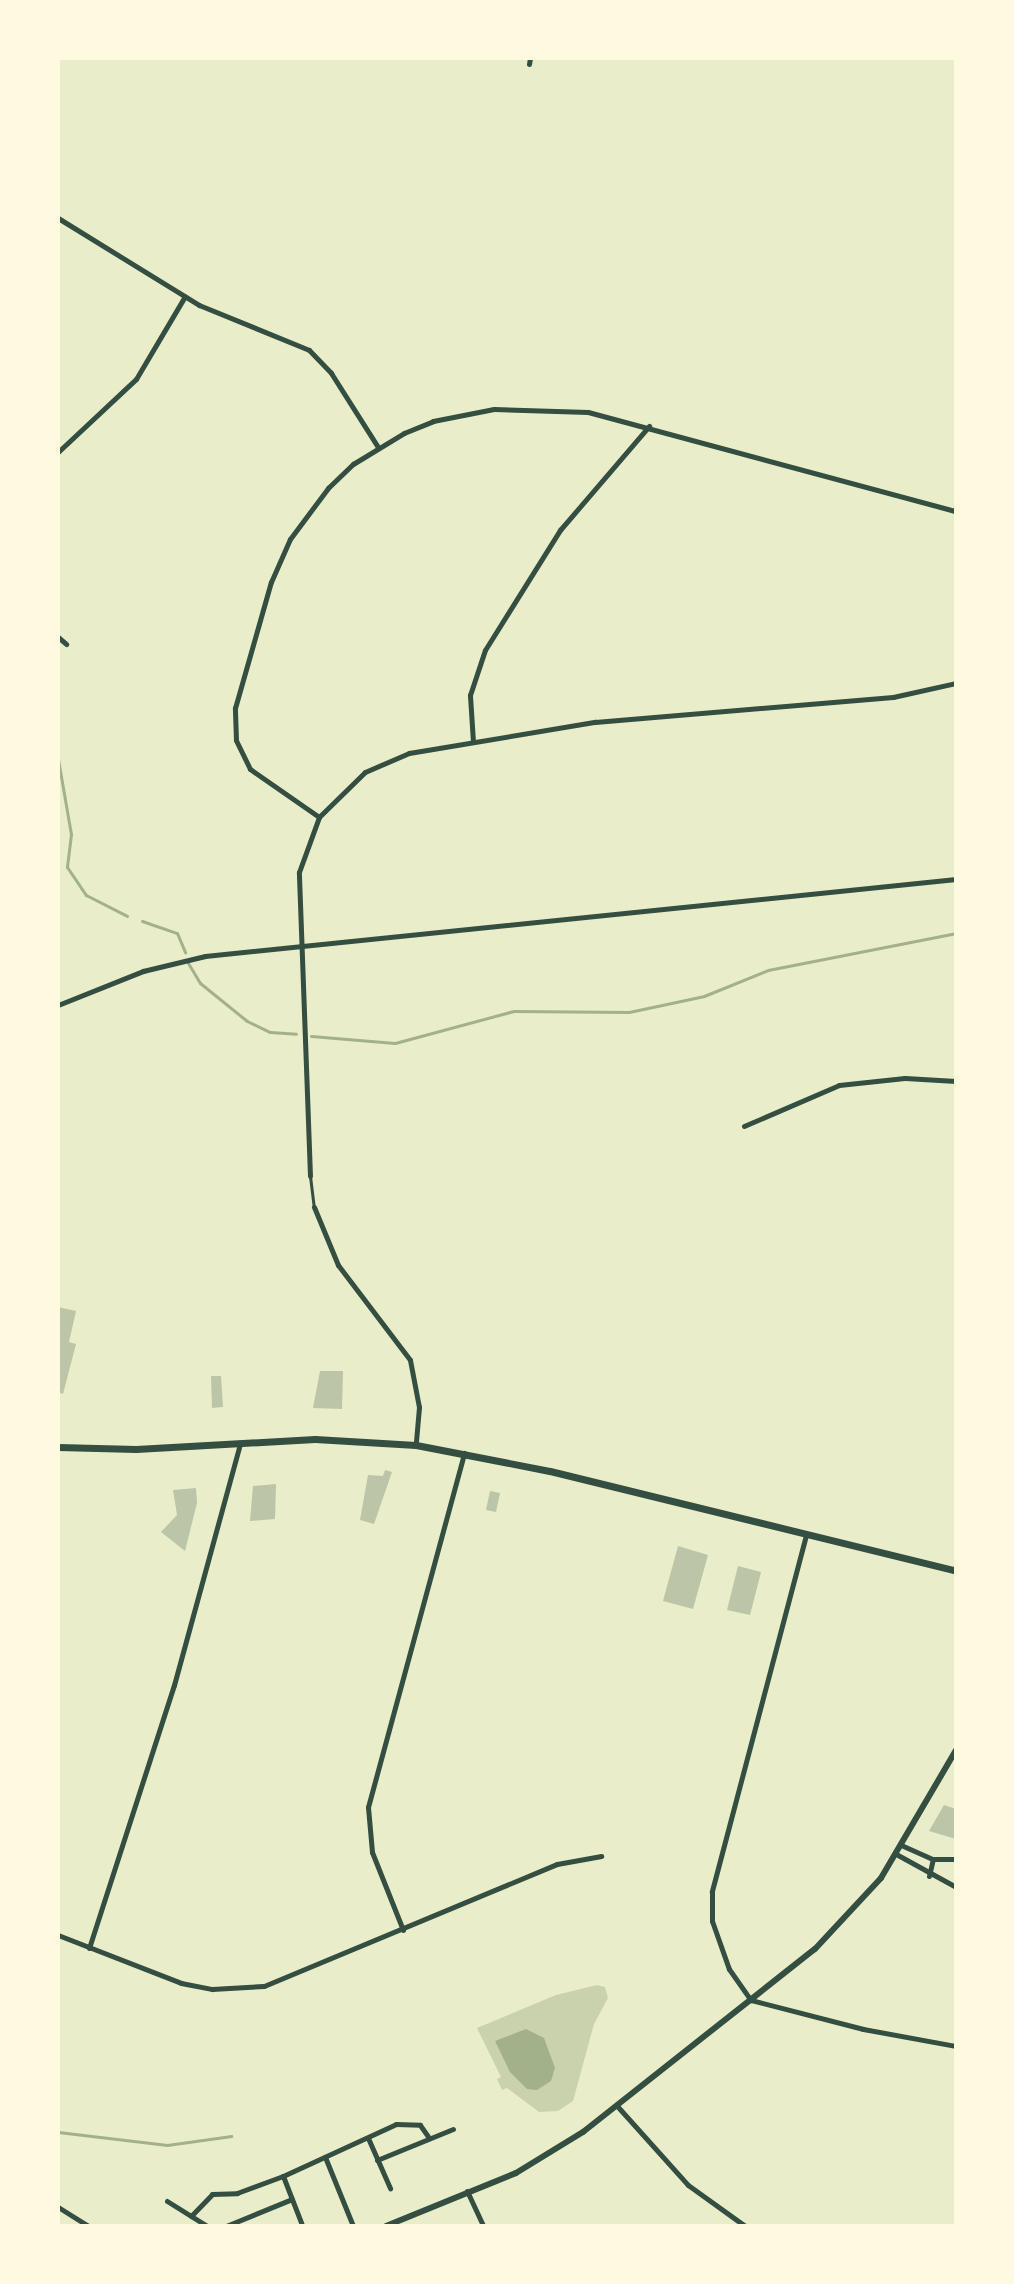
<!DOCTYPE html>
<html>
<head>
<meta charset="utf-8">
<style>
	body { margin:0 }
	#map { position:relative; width:1014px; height:2284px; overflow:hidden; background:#e9edc9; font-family:"Asap Condensed",sans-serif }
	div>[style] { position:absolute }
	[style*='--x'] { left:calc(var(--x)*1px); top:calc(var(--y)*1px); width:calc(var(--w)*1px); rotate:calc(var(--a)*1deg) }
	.green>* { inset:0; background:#cad2ad }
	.water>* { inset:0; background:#a3b18a }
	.stream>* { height:3px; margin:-1.5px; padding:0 1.5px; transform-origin:1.5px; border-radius:1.5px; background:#a3b18a }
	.building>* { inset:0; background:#bcc5a7 }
	.pedestrian>* { height:3px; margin:-1.5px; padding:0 1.5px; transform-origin:1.5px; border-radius:1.5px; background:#344e41 }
	.minor>* { height:5px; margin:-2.5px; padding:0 2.5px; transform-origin:2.5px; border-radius:2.5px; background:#344e41 }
	.tertiary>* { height:6px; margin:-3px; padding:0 3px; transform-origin:3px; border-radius:3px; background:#344e41 }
	.primary>* { height:7px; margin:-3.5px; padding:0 3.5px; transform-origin:3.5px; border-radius:3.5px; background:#344e41 }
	span { translate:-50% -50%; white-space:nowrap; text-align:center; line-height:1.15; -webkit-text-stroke:8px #fefae0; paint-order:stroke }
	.frame { position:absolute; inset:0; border:60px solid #fefae0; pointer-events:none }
</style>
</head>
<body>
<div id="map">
	<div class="green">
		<div style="clip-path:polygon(597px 1985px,605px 1987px,608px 1998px,594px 2024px,573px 2101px,558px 2111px,539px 2112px,507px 2088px,502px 2090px,497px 2079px,501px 2077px,477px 2028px,556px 1995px)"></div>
	</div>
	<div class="water">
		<div style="clip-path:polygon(526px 2029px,544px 2038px,555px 2068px,551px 2081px,537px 2090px,527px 2089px,510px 2072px,495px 2041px)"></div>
	</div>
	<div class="stream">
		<div style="--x:58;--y:759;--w:76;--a:80.2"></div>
		<div style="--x:71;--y:834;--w:33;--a:97"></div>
		<div style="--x:67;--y:867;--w:34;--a:56"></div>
		<div style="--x:86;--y:895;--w:46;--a:27.1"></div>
		<div style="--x:142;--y:921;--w:37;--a:19"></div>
		<div style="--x:177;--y:933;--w:21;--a:67"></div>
		<div style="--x:188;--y:963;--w:23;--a:59"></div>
		<div style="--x:200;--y:983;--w:60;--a:39"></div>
		<div style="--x:247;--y:1021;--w:25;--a:26"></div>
		<div style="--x:270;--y:1032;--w:26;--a:4"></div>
		<div style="--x:311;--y:1036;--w:84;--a:4.8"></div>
		<div style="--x:395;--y:1043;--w:123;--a:-15.1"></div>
		<div style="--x:514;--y:1011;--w:115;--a:0.5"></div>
		<div style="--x:629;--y:1012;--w:77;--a:-12"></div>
		<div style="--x:704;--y:996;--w:69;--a:-22.1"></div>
		<div style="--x:768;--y:970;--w:192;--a:-11.1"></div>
		<div style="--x:58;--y:2132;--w:110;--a:6.8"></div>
		<div style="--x:167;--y:2145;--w:65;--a:-8"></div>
	</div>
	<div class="building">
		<div style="clip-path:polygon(58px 1307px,76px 1311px,69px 1342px,76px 1344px,63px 1394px,58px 1392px)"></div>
		<div style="clip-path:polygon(320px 1371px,343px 1371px,342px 1409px,313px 1408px)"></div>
		<div style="clip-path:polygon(211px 1376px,221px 1376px,223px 1407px,212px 1408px)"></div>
		<div style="clip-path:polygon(385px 1470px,392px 1472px,374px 1524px,360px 1520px,368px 1475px,383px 1476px)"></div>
		<div style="clip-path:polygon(276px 1484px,275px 1519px,250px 1521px,253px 1486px)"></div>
		<div style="clip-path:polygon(196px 1488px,197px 1503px,185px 1551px,161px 1532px,177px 1515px,173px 1490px)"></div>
		<div style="clip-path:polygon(490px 1491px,500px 1493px,496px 1512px,486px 1510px)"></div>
		<div style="clip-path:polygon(678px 1546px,708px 1555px,693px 1609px,663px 1601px)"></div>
		<div style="clip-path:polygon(738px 1566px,761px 1572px,750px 1615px,727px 1610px)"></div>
		<div style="clip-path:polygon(944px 1805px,956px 1809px,956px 1839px,929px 1831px)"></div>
	</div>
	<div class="pedestrian">
		<div style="--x:310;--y:1176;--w:31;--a:83"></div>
	</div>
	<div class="minor">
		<div style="--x:529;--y:64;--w:6;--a:-81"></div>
		<div style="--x:58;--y:218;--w:166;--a:31.7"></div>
		<div style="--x:199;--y:305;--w:119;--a:22.2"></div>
		<div style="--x:309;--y:350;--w:32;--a:46"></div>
		<div style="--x:331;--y:373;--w:88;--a:57.6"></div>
		<div style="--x:58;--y:452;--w:107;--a:-43.1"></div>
		<div style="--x:136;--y:379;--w:96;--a:-59.4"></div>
		<div style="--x:58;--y:637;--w:11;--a:41"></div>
		<div style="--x:473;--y:742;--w:47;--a:-93.7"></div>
		<div style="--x:470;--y:695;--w:47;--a:-71.6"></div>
		<div style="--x:485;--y:650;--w:142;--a:-58"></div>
		<div style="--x:560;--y:530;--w:137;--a:-49.4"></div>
		<div style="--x:319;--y:817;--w:84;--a:-145.2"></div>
		<div style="--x:250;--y:769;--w:32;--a:-116"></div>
		<div style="--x:236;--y:740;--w:32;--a:-92"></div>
		<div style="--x:235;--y:708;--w:131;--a:-74.1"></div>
		<div style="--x:271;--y:582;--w:47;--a:-66.2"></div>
		<div style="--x:290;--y:539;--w:64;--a:-53.3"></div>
		<div style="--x:328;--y:488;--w:35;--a:-44"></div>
		<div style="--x:353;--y:464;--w:60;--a:-31.3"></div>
		<div style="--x:404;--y:433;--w:31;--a:-22"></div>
		<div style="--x:433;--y:421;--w:62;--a:-11.1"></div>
		<div style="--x:494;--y:409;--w:94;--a:1.8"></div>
		<div style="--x:588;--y:412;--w:381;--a:15.1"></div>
		<div style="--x:58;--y:1005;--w:92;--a:-21.8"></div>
		<div style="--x:143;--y:971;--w:64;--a:-13.6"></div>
		<div style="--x:205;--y:956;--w:755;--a:-5.85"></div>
		<div style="--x:744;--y:1126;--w:103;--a:-23.3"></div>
		<div style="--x:839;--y:1085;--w:66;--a:-6.1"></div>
		<div style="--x:905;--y:1078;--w:51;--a:3.4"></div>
		<div style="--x:310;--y:1176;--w:304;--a:-92.1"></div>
		<div style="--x:299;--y:872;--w:59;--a:-70"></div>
		<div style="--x:319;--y:817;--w:64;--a:-44.4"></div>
		<div style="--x:365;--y:772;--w:48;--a:-23.4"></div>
		<div style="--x:409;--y:753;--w:189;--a:-9.5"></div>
		<div style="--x:595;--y:722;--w:299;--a:-4.8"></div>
		<div style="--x:893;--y:697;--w:65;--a:-12.5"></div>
		<div style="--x:314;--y:1207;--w:63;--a:67.5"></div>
		<div style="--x:338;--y:1265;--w:119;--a:52.8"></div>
		<div style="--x:410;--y:1360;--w:48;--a:79.2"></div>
		<div style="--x:419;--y:1407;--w:38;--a:95"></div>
		<div style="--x:806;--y:1535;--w:369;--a:104.8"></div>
		<div style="--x:712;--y:1892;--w:29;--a:90"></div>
		<div style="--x:712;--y:1921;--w:51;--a:70.5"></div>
		<div style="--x:729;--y:1969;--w:38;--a:55"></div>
		<div style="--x:751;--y:2000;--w:116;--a:14.5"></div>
		<div style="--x:863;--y:2029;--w:95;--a:10.4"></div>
		<div style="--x:901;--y:1845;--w:35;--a:24"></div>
		<div style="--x:933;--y:1859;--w:23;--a:0"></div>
		<div style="--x:896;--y:1854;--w:68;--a:28.8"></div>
		<div style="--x:929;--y:1876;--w:17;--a:-77"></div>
		<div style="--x:403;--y:1930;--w:84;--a:-111.7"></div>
		<div style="--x:372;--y:1852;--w:45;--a:-95.1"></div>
		<div style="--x:368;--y:1807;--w:367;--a:-74.8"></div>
		<div style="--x:58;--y:1935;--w:132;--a:21.3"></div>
		<div style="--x:181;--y:1983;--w:32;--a:11"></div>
		<div style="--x:212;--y:1989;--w:52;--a:-3.3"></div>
		<div style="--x:264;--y:1986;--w:317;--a:-22.6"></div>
		<div style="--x:557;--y:1864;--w:45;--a:-10.3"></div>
		<div style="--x:89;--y:1948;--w:276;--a:-72.1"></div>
		<div style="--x:174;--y:1685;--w:251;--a:-74.7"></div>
		<div style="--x:618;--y:2107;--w:105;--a:48.1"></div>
		<div style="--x:688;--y:2185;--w:70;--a:35.7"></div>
		<div style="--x:368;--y:2138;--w:55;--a:66.3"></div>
		<div style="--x:325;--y:2157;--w:74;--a:67.9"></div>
		<div style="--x:377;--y:2160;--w:82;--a:-22.2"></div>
		<div style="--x:283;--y:2176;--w:53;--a:68.8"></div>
		<div style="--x:467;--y:2191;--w:38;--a:65"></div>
		<div style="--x:167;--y:2201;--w:47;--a:32"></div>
		<div style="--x:58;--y:2207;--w:36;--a:32"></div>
		<div style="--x:191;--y:2216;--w:30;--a:-46"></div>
		<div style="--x:212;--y:2194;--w:25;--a:-2"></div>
		<div style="--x:237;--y:2193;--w:49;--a:-20.3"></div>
		<div style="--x:283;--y:2176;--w:124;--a:-24.7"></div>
		<div style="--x:396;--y:2124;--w:24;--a:2"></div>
		<div style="--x:420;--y:2125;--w:16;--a:55"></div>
		<div style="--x:226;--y:2226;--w:71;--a:-22.2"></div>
	</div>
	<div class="tertiary">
		<div style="--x:386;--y:2226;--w:140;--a:-22.2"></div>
		<div style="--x:516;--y:2173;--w:79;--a:-31.5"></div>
		<div style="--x:583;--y:2132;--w:295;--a:-38.3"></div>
		<div style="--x:815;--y:1949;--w:97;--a:-47.1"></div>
		<div style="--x:881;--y:1878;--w:148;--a:-59.6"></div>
	</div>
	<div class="primary">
		<div style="--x:58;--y:1447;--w:78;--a:1.5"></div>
		<div style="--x:136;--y:1449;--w:179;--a:-3.2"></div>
		<div style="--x:315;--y:1439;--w:101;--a:3.4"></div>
		<div style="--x:416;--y:1445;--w:136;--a:11"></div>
		<div style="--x:550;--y:1471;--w:418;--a:13.8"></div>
	</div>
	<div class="frame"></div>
</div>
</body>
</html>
